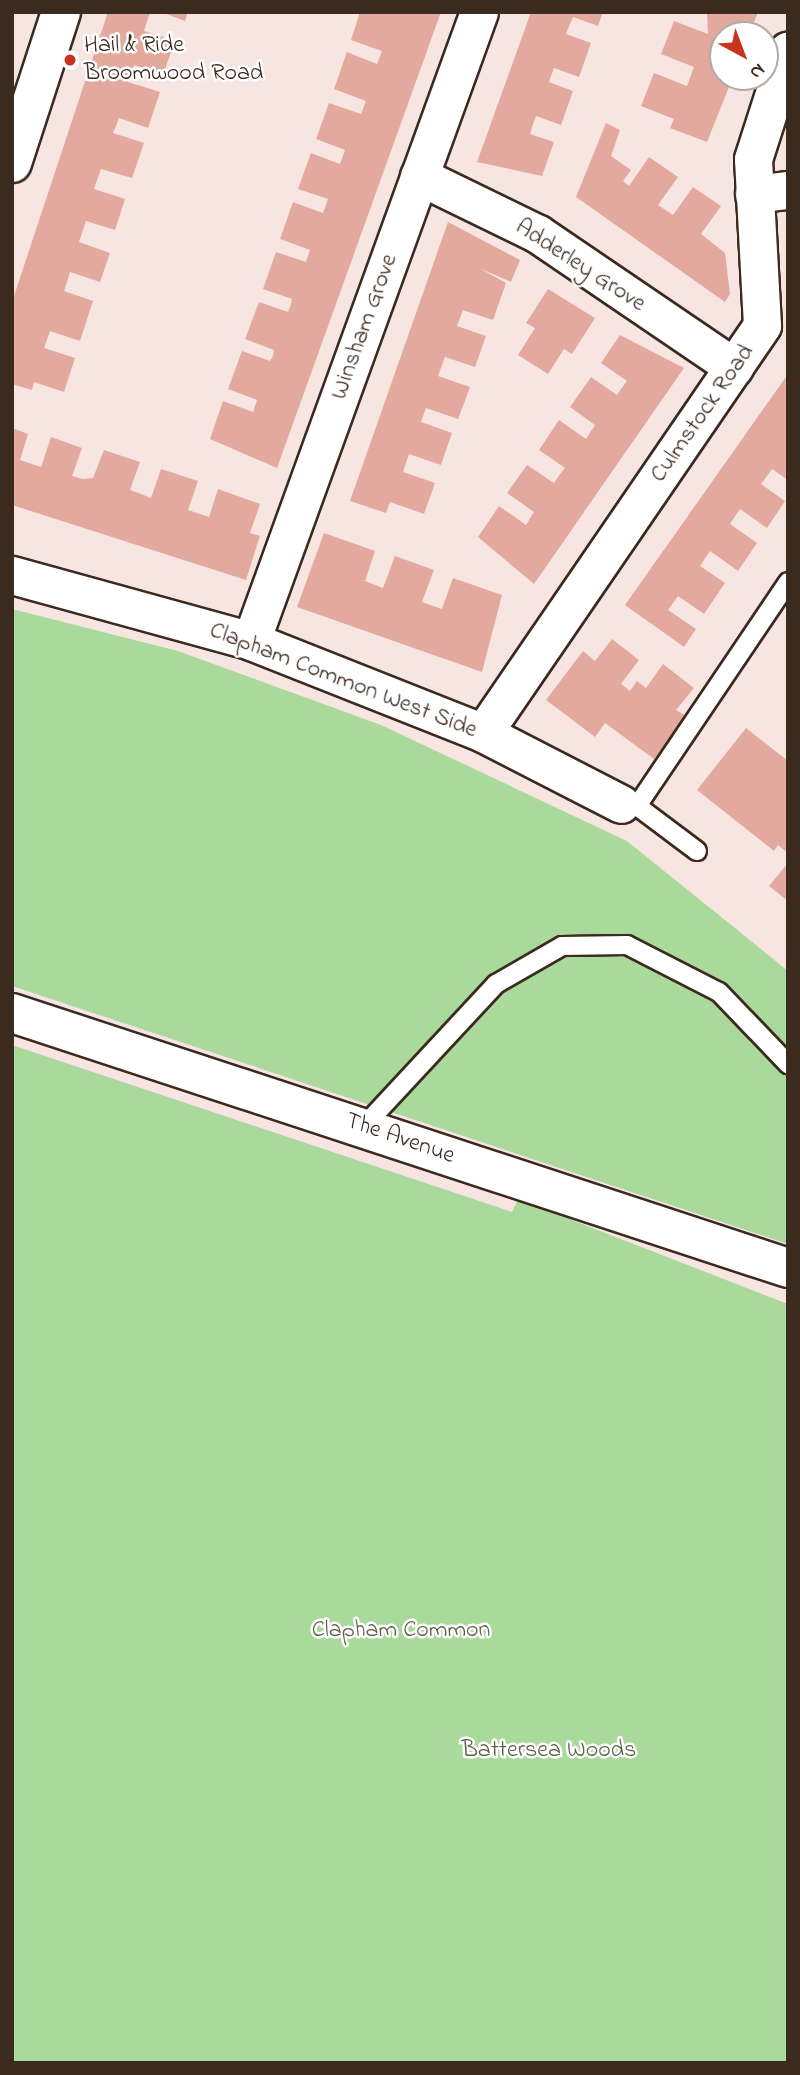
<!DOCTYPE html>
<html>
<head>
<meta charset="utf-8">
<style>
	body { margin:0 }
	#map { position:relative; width:800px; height:2075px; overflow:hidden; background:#f7e5e2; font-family:"Indie Flower",sans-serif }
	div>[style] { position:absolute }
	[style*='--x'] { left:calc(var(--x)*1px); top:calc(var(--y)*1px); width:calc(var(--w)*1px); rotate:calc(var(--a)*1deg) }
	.green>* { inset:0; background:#aada9b }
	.building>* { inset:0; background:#e3a99e }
	.roads { filter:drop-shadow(2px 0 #3b2a1e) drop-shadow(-2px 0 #3b2a1e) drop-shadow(0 2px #3b2a1e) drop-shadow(0 -2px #3b2a1e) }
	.lane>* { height:18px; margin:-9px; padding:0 9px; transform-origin:9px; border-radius:9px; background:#fff }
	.street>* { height:37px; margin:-18.5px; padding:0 18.5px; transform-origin:18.5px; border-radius:18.5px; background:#fff }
	.secondary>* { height:38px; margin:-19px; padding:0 19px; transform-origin:19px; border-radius:19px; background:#fff }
	.highway>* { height:38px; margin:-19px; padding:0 19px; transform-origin:19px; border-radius:19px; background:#fff }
	.dots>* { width:19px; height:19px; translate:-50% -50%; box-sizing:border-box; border:4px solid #fff; border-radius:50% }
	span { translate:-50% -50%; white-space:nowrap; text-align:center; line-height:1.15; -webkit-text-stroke:5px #fff; paint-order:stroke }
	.poi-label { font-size:24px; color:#3b2a1e }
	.left { translate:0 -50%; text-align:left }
	.street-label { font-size:24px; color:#3b2a1e }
	.park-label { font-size:24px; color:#5c5f44 }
	.frame { position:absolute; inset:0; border:14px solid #3b2a1e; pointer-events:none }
	.north { position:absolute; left:709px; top:21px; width:70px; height:70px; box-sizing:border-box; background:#fff; border:2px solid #b1aaa5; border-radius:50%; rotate:139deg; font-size:19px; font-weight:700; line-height:28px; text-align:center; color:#3b2a1e }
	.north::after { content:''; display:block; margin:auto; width:24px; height:32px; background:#c8321e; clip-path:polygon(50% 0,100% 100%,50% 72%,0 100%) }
</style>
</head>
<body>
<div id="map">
	<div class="green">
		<div style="clip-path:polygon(12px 609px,178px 651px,381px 725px,627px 841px,788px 971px,788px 1244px,12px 986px)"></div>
		<div style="clip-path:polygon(12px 1045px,512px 1212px,518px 1199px,788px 1304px,788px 2063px,12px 2063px)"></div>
	</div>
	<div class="building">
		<div style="clip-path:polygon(108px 12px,150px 12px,144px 31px,175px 41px,163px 75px,134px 65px,128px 82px,160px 92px,148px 128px,119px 118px,116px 126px,113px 133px,144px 143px,132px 178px,101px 169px,94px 189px,125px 199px,115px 230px,86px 221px,79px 242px,110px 253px,100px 282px,70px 272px,66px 285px,64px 291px,93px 301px,80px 341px,50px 331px,44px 348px,75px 358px,64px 392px,34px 382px,32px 390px,12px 384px,12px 302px)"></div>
		<div style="clip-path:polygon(161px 12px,188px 12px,185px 21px)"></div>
		<div style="clip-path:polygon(360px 12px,441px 12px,277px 468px,210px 439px,223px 401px,253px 412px,257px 400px,228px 389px,242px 351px,270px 361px,273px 356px,274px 350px,245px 339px,259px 302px,288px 312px,291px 304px,292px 299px,263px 289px,276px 252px,306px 262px,310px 250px,280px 239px,293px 202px,323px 213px,328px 199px,298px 189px,311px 153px,340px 164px,345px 150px,316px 139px,329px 103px,361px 114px,366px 101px,334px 89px,347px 52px,377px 64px,382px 51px,351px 40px)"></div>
		<div style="clip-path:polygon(531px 12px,603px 12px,598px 26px,573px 17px,570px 24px,566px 34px,591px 43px,579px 77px,554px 68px,549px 82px,573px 91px,561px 125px,536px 116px,533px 124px,530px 134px,554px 142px,542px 176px,477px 162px)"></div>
		<div style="clip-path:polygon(707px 12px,758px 12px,749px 35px,723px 35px,723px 77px,733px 77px,707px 142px,670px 128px,674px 119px,641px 106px,654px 73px,687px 86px,694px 67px,661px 54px,674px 21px,708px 34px)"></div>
		<div style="clip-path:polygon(606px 123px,620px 130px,611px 156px,631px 170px,623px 181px,629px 186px,649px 157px,678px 177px,658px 205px,673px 215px,693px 187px,721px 206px,701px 234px,725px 253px,730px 294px,725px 302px,576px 197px)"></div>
		<div style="clip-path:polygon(448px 222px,520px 260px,511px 282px,479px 268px,506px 283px,493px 320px,463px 310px,457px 326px,486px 336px,475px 367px,445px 357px,438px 376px,470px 387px,458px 419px,426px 408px,423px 416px,421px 422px,452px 433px,441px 465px,409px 454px,403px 472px,435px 483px,424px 514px,390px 502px,386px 513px,350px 501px)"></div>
		<div style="clip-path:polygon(548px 289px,595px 318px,572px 354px,564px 349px,548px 374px,518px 355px,535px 328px,526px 323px)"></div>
		<div style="clip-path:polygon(620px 335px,684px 368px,534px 584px,478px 537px,499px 506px,526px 525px,534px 512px,507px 493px,527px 465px,554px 483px,560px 474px,565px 468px,539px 450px,559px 420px,586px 439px,595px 425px,570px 407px,591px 377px,617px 395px,621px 389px,627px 381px,601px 363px)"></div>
		<div style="clip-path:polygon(788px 374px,788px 480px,772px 469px,761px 484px,785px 501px,767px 528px,740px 509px,730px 524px,757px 543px,738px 571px,710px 551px,700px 566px,725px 583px,704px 614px,678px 596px,668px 610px,696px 629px,684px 647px,625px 605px)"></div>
		<div style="clip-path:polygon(12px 428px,28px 434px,20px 460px,41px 467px,51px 437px,82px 448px,72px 476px,82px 479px,93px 478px,104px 450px,140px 462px,130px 490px,141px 494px,151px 498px,161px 469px,198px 481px,188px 510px,209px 517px,218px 489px,260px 504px,250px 533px,260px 536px,246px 580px,12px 505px)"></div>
		<div style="clip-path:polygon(324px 533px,375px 551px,365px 581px,383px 588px,395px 556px,434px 570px,422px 602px,433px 606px,442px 609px,453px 578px,502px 595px,482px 672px,297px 607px)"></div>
		<div style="clip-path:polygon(612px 639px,639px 660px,621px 684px,630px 691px,637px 681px,646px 688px,663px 664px,694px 688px,676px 710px,686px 716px,654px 759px,605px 723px,595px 737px,546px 700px,583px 651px,595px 661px)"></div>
		<div style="clip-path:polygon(746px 728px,788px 761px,788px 853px,778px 845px,774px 851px,697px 790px)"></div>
		<div style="clip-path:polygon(788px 863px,788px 901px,769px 886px)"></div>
	</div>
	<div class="roads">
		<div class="lane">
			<div style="--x:621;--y:804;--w:16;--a:7"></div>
			<div style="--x:637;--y:806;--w:270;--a:-56"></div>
			<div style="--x:637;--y:806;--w:75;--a:36.9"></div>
			<div style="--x:364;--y:1126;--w:194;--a:-47.1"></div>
			<div style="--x:496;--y:984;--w:76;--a:-29.9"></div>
			<div style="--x:562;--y:946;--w:65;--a:-0.9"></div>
			<div style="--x:627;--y:945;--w:103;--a:27.1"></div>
			<div style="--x:719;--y:992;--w:100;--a:46.2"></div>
		</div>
		<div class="street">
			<div style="--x:419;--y:176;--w:132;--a:26"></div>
			<div style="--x:538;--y:234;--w:237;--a:34.2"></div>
			<div style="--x:754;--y:194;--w:34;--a:-7"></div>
			<div style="--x:12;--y:575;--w:248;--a:15.4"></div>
			<div style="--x:251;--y:641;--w:250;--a:21.6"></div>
			<div style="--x:483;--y:733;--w:155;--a:27.2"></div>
			<div style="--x:251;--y:641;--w:669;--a:-70.08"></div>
			<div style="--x:483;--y:733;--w:494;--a:-55.6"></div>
			<div style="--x:762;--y:325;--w:166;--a:-93.1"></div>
			<div style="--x:753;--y:159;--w:114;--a:-72.2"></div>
		</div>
		<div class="secondary">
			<div style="--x:12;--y:163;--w:159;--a:-72"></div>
		</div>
		<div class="highway">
			<div style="--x:12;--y:1013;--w:817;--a:18.19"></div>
		</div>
	</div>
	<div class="dots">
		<div style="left:70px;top:60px;background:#c8321e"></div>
	</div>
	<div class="poi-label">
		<span class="left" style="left:84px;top:60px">Hail &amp; Ride<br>Broomwood Road</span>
	</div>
	<div class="street-label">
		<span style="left:580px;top:266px;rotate:33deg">Adderley Grove</span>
		<span style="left:365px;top:327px;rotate:-70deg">Winsham Grove</span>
		<span style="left:703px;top:414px;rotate:-55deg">Culmstock Road</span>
		<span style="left:343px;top:681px;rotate:21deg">Clapham Common West Side</span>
		<span style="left:400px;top:1139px;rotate:19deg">The Avenue</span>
	</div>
	<div class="park-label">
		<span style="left:401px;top:1631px">Clapham Common</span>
		<span style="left:549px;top:1751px">Battersea Woods</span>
	</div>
	<div class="frame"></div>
	<div class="north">N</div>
</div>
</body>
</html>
